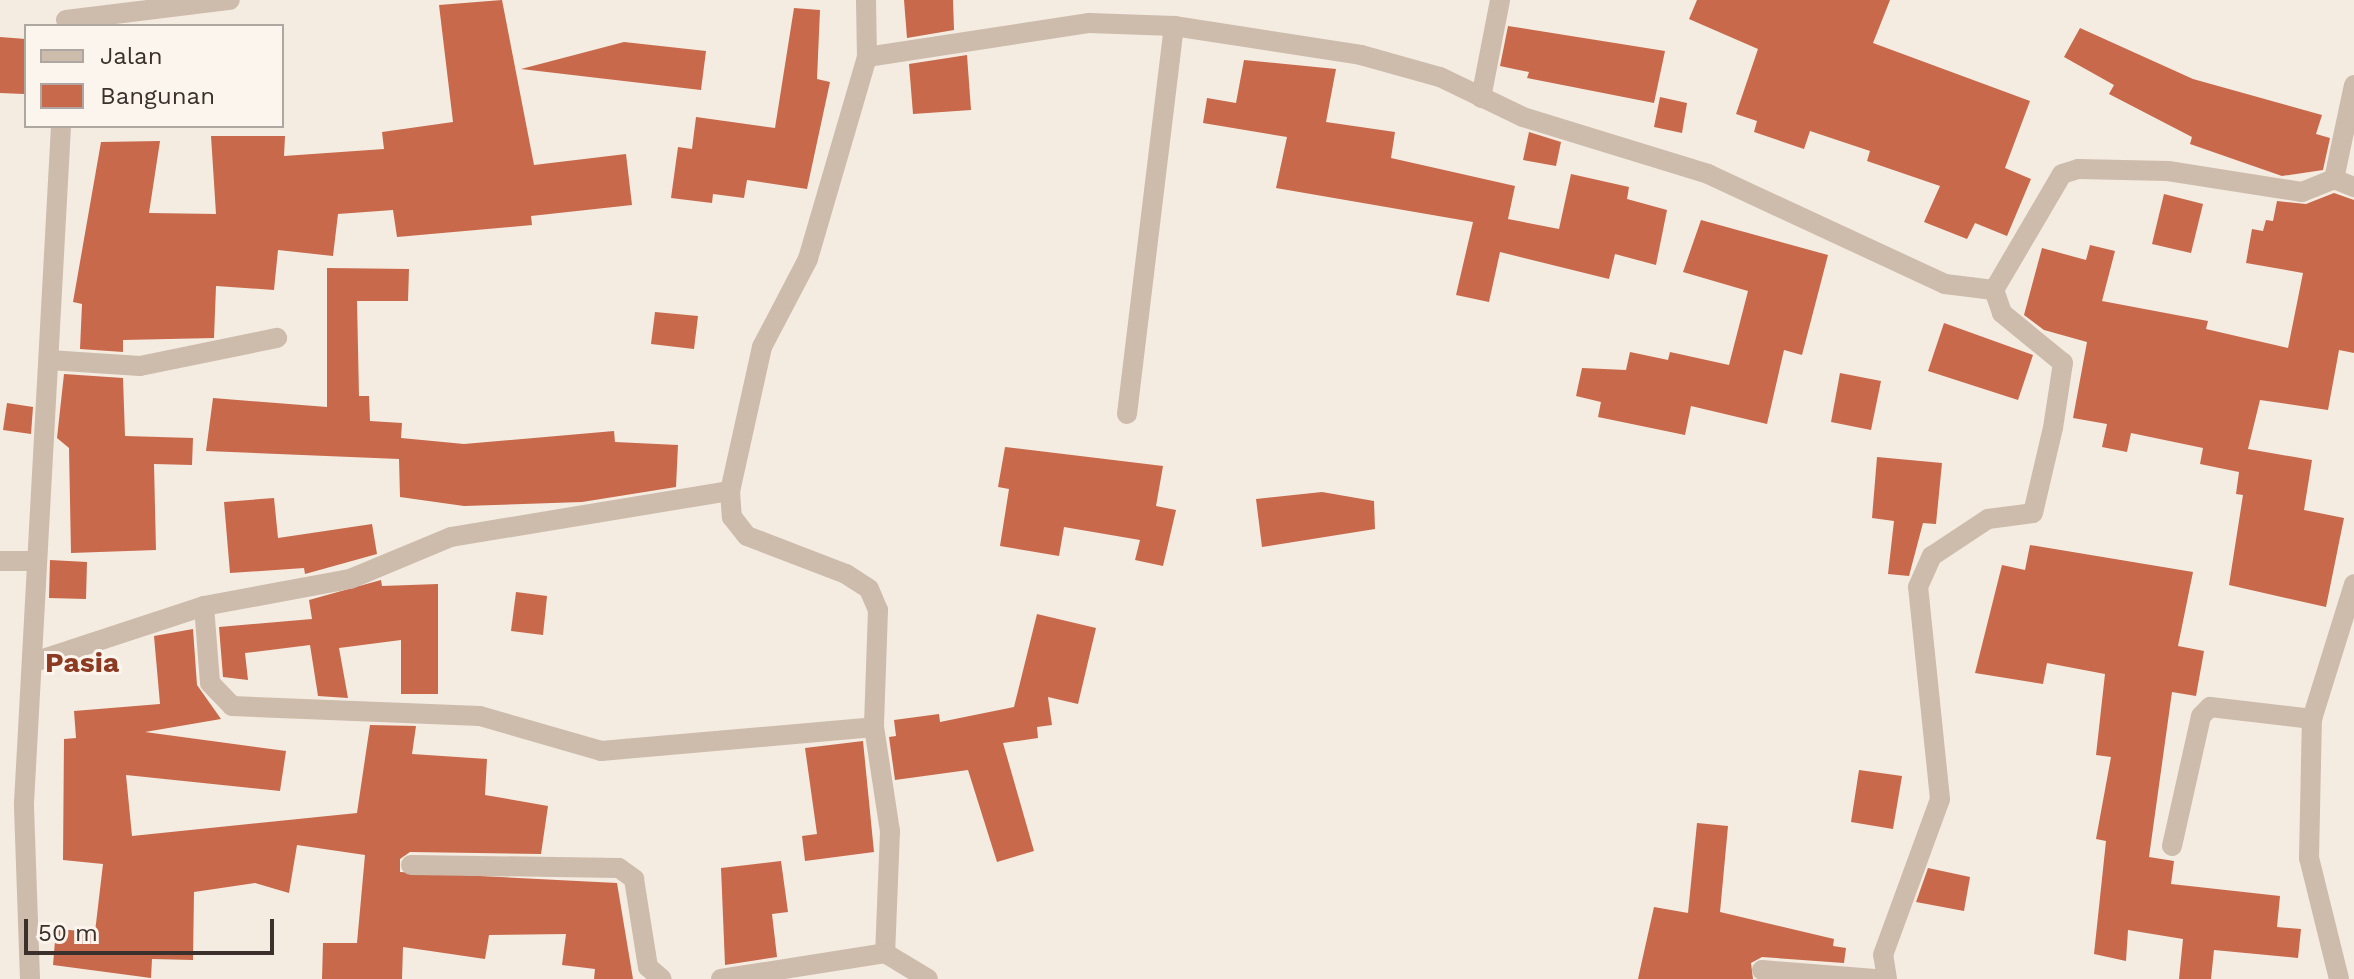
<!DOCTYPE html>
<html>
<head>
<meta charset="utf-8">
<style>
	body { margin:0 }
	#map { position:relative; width:2354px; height:979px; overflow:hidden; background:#f4ebe1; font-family:"Work Sans",sans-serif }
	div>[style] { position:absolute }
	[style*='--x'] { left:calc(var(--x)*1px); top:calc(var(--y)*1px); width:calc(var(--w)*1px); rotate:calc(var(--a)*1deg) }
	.building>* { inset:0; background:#c8694b }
	.minor>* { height:20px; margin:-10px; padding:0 10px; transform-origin:10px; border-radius:10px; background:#cdbbac }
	span { translate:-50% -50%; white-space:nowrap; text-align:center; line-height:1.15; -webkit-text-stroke:6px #fbf5ee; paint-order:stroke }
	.quarter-label { font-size:28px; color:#8c3b22; font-weight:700 }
	.legend { position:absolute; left:24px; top:24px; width:260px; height:104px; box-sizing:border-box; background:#fbf5ee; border:2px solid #aea6a0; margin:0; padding:10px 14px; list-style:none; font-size:24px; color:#3b302b }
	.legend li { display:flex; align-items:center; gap:16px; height:40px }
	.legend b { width:40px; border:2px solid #aea6a0 }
	.scale { position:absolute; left:24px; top:919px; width:250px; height:36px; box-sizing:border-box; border:4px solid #3b302b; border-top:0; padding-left:10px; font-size:24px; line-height:28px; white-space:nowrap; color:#3b302b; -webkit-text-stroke:6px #fbf5ee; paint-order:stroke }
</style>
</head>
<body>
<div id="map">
	<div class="building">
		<div style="clip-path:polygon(502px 0,534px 165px,626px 154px,632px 205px,531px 216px,532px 225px,397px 237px,393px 210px,338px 214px,333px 256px,278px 250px,274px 290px,216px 286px,214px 338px,123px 340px,123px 352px,80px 349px,82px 304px,73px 302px,101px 142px,160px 141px,149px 213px,216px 214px,211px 136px,285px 136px,284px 156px,384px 149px,382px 132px,453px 122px,439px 5px)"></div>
		<div style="clip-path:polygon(904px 0,953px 0,954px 30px,907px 38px)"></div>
		<div style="clip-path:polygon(1697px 0,1890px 0,1873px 43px,2030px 101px,2005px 168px,2031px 179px,2007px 236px,1975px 223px,1967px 239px,1924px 222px,1940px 186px,1867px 161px,1870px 151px,1810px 131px,1804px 149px,1754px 132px,1757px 121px,1736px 114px,1758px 49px,1689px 19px)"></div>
		<div style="clip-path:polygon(794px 8px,820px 10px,817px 79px,830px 82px,807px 189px,747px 180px,744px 198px,713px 194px,712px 203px,671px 198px,678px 147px,692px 149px,696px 117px,775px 128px)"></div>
		<div style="clip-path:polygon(1508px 26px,1665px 51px,1654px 103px,1527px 78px,1529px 72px,1500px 66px)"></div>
		<div style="clip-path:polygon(2080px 28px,2193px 79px,2322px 115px,2316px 134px,2330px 138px,2323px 170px,2282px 176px,2190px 144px,2192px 137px,2109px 94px,2114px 85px,2064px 57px)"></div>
		<div style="clip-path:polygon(0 37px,26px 39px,24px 94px,0 93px)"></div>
		<div style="clip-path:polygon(624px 42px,706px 51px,701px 90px,521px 69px)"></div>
		<div style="clip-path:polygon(967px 55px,971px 110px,913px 114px,909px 64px)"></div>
		<div style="clip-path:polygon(1244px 60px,1336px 69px,1326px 122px,1395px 132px,1391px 158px,1515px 186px,1508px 219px,1559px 229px,1571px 174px,1629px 187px,1627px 199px,1667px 210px,1656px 265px,1615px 254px,1609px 279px,1500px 252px,1489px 302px,1456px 295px,1473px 222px,1276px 188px,1287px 137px,1203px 123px,1207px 98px,1236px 103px)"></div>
		<div style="clip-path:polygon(1660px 97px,1687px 103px,1682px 133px,1654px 127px)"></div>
		<div style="clip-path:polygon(1529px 132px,1561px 142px,1556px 166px,1523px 160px)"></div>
		<div style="clip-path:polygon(2334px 193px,2354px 200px,2354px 353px,2339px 350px,2328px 410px,2260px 400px,2248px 449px,2312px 460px,2304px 510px,2344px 518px,2326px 607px,2229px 585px,2243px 495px,2236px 494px,2239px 472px,2200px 464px,2203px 448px,2131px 433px,2127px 452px,2102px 447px,2107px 424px,2073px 418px,2087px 342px,2044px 330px,2024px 315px,2042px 248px,2086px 260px,2090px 245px,2115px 251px,2102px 301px,2208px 321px,2206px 329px,2288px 348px,2303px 273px,2246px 263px,2252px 229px,2263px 231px,2266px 220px,2273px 221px,2277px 201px,2306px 204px)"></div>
		<div style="clip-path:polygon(2164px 194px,2203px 204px,2191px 253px,2152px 244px)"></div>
		<div style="clip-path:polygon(1701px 220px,1828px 255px,1802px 355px,1784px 350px,1767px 424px,1691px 406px,1685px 435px,1598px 417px,1601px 402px,1576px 396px,1582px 368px,1626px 370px,1630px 352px,1668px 360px,1670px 352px,1729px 365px,1748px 291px,1683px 272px)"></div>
		<div style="clip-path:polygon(327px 268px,409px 269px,408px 301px,357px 301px,359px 396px,369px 396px,370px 421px,402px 423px,401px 438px,464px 444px,614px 431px,615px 442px,678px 445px,676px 487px,582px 502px,464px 506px,400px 497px,399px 459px,206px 451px,213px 398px,327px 407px)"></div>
		<div style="clip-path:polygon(655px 312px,698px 316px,694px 349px,651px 344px)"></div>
		<div style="clip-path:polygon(1944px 323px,2033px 355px,2018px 400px,1928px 371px)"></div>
		<div style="clip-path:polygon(1840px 373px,1881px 381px,1871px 430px,1831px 422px)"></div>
		<div style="clip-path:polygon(64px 374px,123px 378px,125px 436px,193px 438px,192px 465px,154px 464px,156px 550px,71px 553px,69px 448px,57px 438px)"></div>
		<div style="clip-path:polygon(7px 403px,33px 407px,31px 434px,3px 430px)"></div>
		<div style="clip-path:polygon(1005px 447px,1163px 466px,1156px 506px,1176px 510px,1163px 566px,1135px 560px,1140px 540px,1064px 527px,1059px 556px,1000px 546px,1009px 489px,998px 487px)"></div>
		<div style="clip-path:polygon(1877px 457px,1942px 463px,1936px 524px,1923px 523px,1909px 576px,1888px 574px,1894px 521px,1872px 518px)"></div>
		<div style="clip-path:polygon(1322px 492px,1374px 501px,1375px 529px,1262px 547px,1256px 499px)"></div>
		<div style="clip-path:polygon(274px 498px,278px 538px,372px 524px,377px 554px,305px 574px,304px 568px,230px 573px,224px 502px)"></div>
		<div style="clip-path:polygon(2030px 545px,2193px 572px,2178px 646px,2204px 651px,2196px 696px,2172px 692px,2149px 857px,2174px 861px,2171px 884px,2280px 896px,2277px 927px,2301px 929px,2298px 958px,2214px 950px,2211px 979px,2179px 979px,2183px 939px,2128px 930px,2126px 961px,2094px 954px,2106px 841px,2096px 839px,2111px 757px,2096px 755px,2105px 674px,2047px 663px,2043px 684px,1975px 673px,2002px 565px,2025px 570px)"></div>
		<div style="clip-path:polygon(50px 560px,87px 562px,86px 599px,49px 598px)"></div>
		<div style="clip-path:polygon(381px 580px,382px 586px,438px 584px,438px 694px,401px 694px,401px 640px,339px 648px,348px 698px,318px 696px,310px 645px,245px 653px,248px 680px,223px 677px,219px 627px,312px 619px,309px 600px)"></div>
		<div style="clip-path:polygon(516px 592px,547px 596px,543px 635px,511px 631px)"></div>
		<div style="clip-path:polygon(1037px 614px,1096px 628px,1078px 704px,1048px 697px,1052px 725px,1037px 727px,1038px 738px,1003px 743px,1034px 851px,997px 862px,968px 770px,895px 780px,889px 737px,896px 736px,894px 720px,939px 714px,940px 722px,1014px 707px)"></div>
		<div style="clip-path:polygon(193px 629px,197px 685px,221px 719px,145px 732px,286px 751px,280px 791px,126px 775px,132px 836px,357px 813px,370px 725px,416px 726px,412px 754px,487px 759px,485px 795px,548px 806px,541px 854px,410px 852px,400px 859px,400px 872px,617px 883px,633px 979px,594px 979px,595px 969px,562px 965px,566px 934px,489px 935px,485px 959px,403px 947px,402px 979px,322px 979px,323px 943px,357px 943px,365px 855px,297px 845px,289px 893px,255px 883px,194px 892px,193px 960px,152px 959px,151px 978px,53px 965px,56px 929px,95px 932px,103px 864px,63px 860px,64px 739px,76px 738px,74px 711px,160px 704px,154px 636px)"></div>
		<div style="clip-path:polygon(863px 741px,874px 852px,805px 861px,802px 836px,817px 834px,805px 748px)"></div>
		<div style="clip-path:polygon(1859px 770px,1902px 776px,1893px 829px,1851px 822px)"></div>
		<div style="clip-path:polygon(1697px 823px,1728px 826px,1720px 912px,1834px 939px,1833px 946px,1846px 948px,1844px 963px,1762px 957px,1751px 963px,1753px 979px,1638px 979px,1654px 907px,1688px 913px)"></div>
		<div style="clip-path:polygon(781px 861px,788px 912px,772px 914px,777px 957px,725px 965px,721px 868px)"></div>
		<div style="clip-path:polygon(1928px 868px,1970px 877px,1964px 911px,1916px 902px)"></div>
	</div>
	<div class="minor">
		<div style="--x:866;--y:0;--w:57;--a:89"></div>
		<div style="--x:867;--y:57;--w:210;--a:106.3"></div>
		<div style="--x:808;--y:259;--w:99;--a:117.6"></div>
		<div style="--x:762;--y:347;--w:148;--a:102.5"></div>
		<div style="--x:730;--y:491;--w:26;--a:86"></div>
		<div style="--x:732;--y:517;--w:24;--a:52"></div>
		<div style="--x:747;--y:536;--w:106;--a:21"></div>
		<div style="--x:846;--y:574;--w:27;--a:33"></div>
		<div style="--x:869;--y:589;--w:23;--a:67"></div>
		<div style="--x:878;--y:610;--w:117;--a:92"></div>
		<div style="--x:874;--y:727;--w:105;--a:81.3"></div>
		<div style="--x:890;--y:831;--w:122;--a:92.3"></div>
		<div style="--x:885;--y:953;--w:50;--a:31.2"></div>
		<div style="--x:66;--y:20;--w:165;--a:-7"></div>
		<div style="--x:867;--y:57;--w:225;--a:-8.7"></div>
		<div style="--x:1089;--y:23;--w:85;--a:2"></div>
		<div style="--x:1174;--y:26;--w:189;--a:8.8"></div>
		<div style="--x:1361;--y:55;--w:82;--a:15.6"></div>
		<div style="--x:1440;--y:77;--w:92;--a:25.7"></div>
		<div style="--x:1523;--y:117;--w:194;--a:17.1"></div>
		<div style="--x:1708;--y:174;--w:261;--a:24.9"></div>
		<div style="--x:1945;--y:284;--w:49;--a:7"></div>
		<div style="--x:1994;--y:290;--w:134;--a:-59.6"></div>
		<div style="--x:2062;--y:174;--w:17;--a:-17"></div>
		<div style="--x:2078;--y:169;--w:90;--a:1.3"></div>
		<div style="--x:2168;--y:171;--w:136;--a:8.9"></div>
		<div style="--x:2302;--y:192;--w:35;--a:-22"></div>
		<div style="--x:2334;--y:179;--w:22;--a:22"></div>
		<div style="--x:1481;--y:98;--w:100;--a:-79"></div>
		<div style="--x:2334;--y:179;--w:96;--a:-78"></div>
		<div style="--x:49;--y:360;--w:91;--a:3.8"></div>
		<div style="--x:140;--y:366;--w:140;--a:-11.6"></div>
		<div style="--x:1127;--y:414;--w:391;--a:-83.1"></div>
		<div style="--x:0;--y:561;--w:35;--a:0"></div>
		<div style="--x:204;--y:606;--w:77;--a:85.5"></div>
		<div style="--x:210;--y:683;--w:32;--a:46"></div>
		<div style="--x:232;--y:706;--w:248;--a:2.3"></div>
		<div style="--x:480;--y:716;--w:126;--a:16.1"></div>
		<div style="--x:601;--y:751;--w:274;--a:-5"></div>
		<div style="--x:37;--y:661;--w:176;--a:-18.2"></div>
		<div style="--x:204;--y:606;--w:148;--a:-10.5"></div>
		<div style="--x:350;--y:579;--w:109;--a:-22.6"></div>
		<div style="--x:451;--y:537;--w:283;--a:-9.4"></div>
		<div style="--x:2172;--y:846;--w:133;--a:-77.4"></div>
		<div style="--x:2201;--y:716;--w:13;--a:-45"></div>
		<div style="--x:2210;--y:707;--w:103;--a:6.7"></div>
		<div style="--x:411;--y:865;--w:208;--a:0.8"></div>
		<div style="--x:619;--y:868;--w:19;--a:36"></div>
		<div style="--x:634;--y:879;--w:89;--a:81"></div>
		<div style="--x:648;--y:967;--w:18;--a:41"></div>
		<div style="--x:1762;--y:970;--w:113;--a:4.6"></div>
		<div style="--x:30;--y:979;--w:176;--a:-92"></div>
		<div style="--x:24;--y:803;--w:678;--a:-86.87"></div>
		<div style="--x:721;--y:979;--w:166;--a:-9"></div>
		<div style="--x:1887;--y:979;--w:24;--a:-99"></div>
		<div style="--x:1883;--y:955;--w:166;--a:-69.9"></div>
		<div style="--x:1940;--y:799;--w:213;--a:-95.9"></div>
		<div style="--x:1918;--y:587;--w:34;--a:-66"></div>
		<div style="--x:1932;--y:556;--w:67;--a:-33.5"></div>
		<div style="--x:1988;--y:519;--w:45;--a:-7.6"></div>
		<div style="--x:2033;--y:513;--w:87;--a:-76.8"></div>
		<div style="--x:2053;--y:428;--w:66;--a:-81.3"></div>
		<div style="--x:2063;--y:363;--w:79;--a:-140.7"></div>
		<div style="--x:2002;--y:313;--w:24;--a:-109"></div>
		<div style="--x:2339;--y:979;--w:125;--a:-103.9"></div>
		<div style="--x:2309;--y:858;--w:139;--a:-88.8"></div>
		<div style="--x:2312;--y:719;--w:141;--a:-72.7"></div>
	</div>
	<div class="quarter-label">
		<span style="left:82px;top:663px">Pasia</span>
	</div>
	<ul class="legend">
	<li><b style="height:10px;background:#cdbbac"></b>Jalan</li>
	<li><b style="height:22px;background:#c8694b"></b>Bangunan</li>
	</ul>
	<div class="scale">50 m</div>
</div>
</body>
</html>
